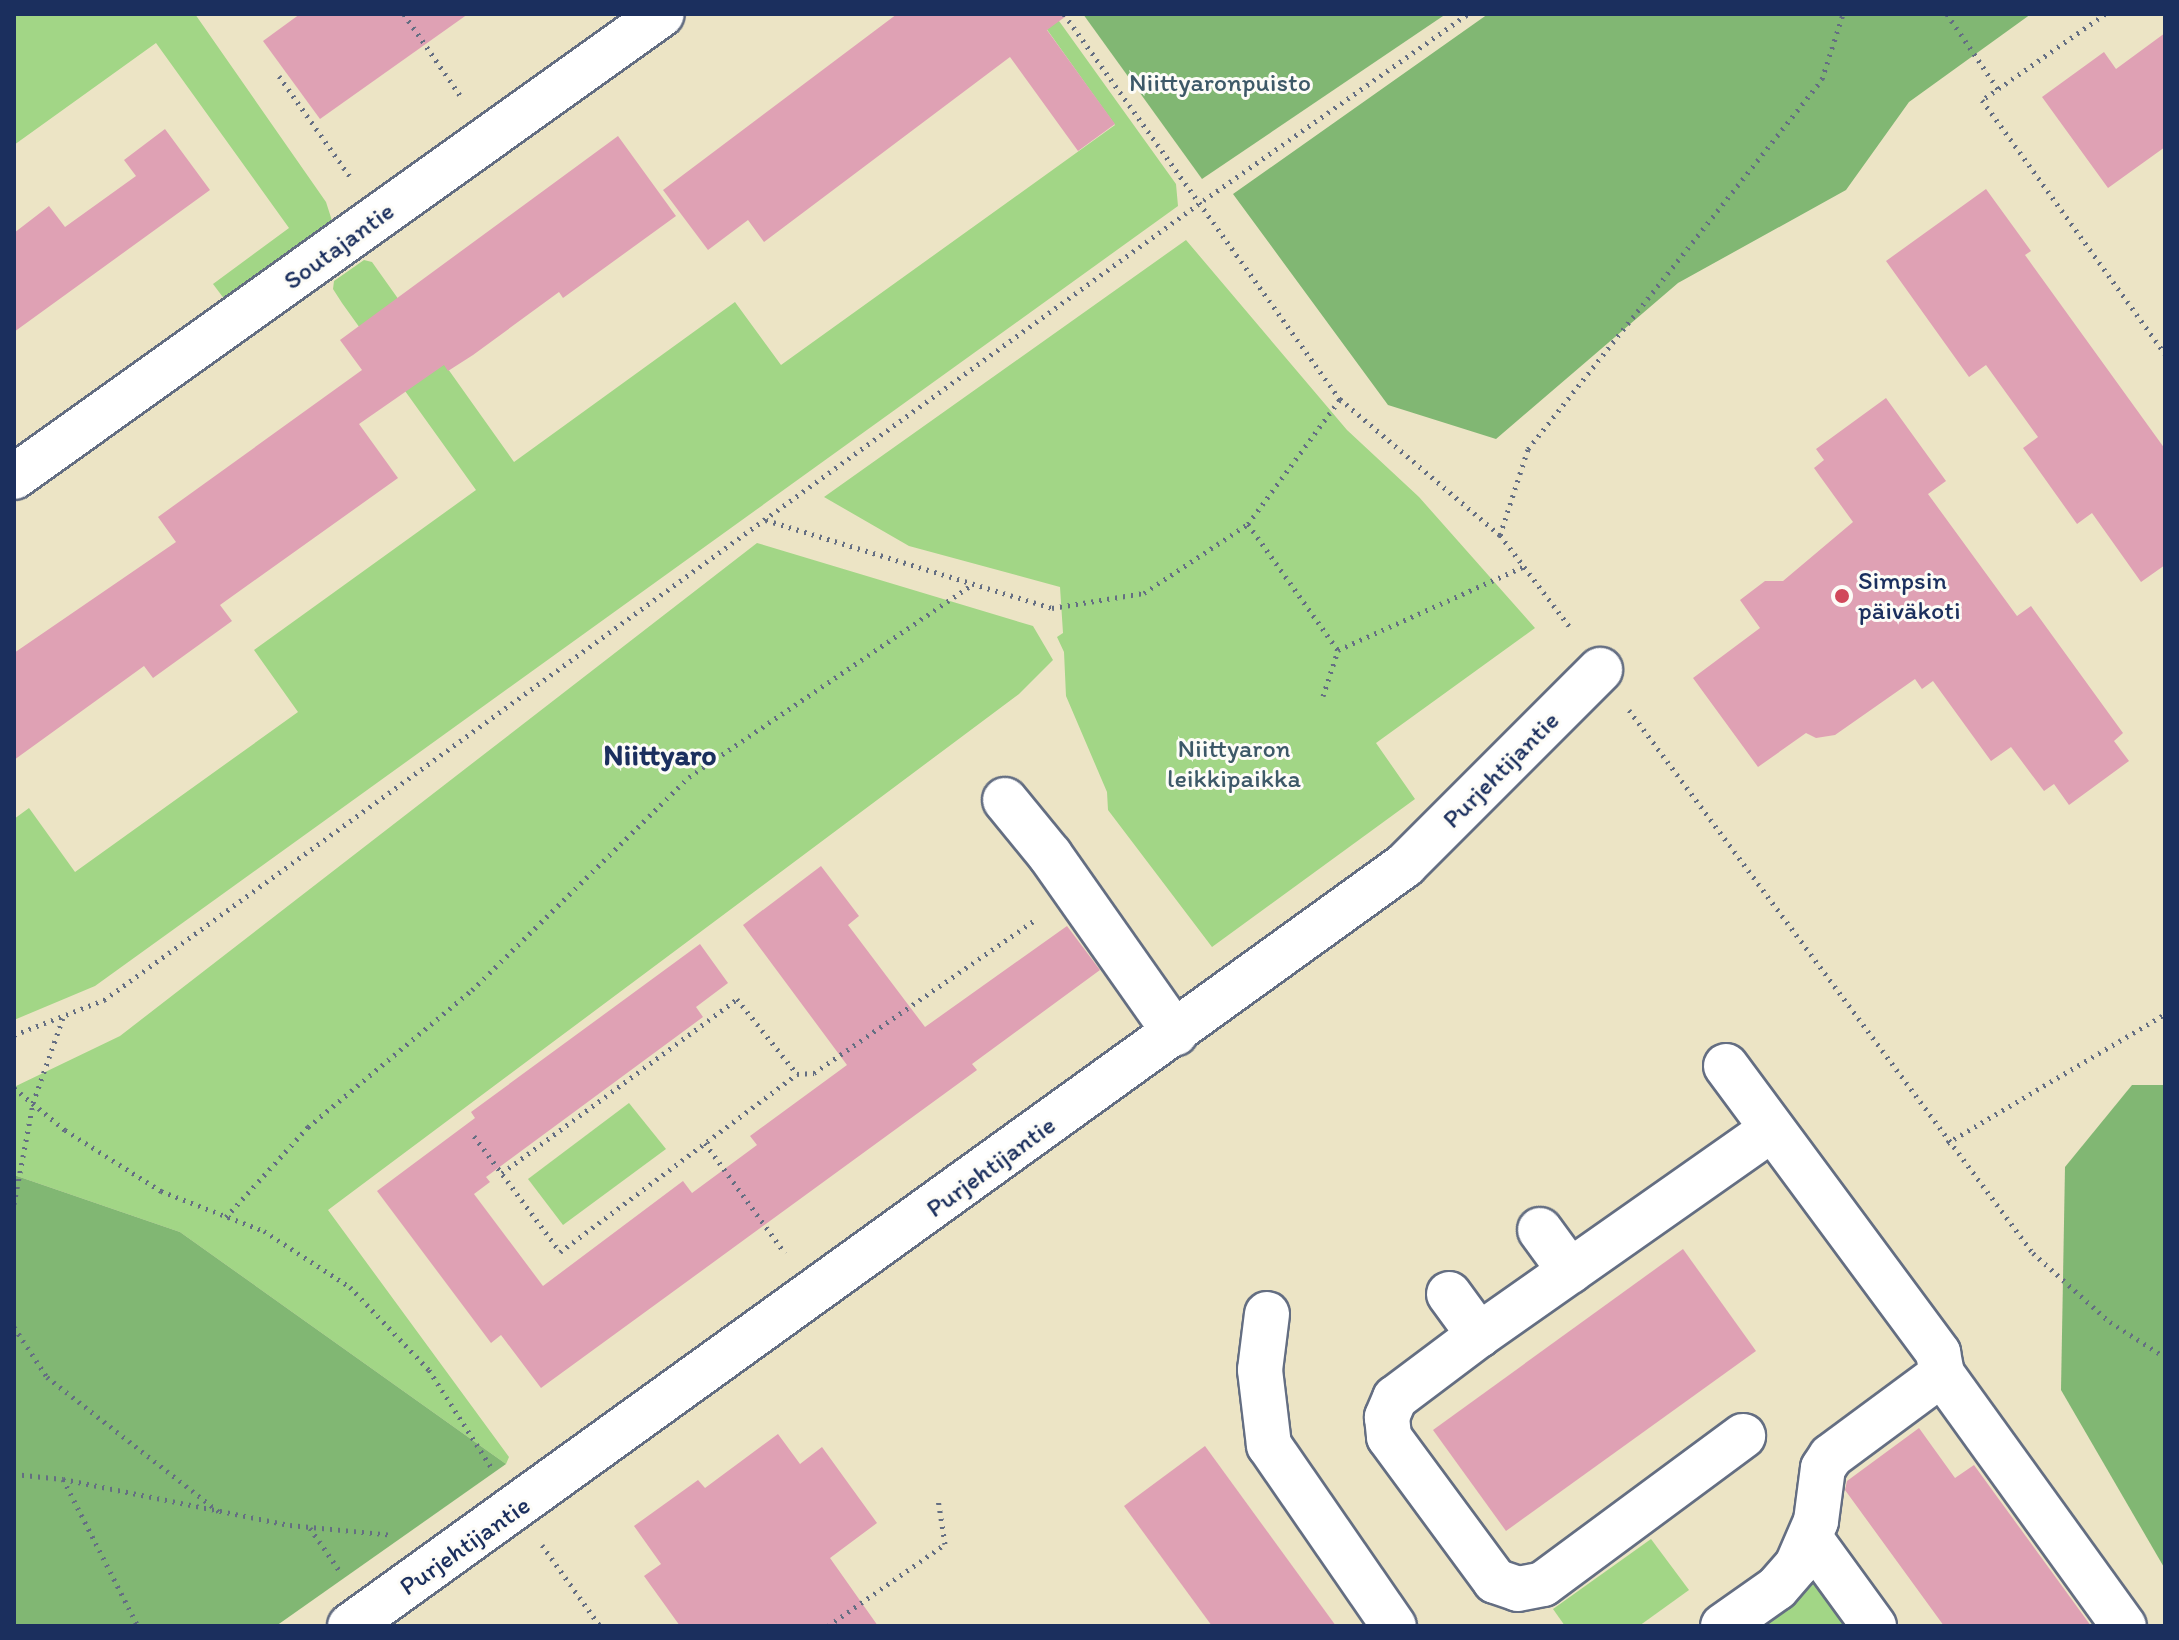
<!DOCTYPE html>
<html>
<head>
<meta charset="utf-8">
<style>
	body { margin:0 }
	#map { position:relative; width:2179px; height:1640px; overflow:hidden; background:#ece4c5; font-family:Itim,sans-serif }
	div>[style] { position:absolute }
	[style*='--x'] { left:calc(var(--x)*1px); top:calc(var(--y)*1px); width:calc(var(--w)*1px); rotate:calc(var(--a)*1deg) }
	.green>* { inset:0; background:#a2d686 }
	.forest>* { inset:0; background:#81b773 }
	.building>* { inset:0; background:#dfa1b4 }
	.path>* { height:5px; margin-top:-2.5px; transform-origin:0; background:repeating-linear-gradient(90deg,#646e82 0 2px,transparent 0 8px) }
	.roads { filter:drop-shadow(2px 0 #646e82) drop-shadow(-2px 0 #646e82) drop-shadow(0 2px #646e82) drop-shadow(0 -2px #646e82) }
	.minor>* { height:44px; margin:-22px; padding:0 22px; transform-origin:22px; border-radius:22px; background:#fff }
	.dots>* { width:22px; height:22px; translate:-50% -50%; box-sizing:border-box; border:4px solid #fdfcf7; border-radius:50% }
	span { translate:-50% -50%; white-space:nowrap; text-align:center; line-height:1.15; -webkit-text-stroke:6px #fdfcf7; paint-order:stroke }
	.park-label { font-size:26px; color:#3d5968 }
	.street-label { font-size:26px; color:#1b2f5e }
	.poi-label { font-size:26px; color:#1b2f5e }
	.left { translate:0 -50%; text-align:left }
	.quarter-label { font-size:30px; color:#1b2f5e; font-weight:700 }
	.frame { position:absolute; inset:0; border:16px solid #1b2f5e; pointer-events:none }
</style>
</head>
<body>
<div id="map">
	<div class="green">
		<div style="clip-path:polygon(14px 14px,195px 14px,326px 202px,335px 230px,228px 304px,213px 284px,289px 228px,156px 43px,14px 145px)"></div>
		<div style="clip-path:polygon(1036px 14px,1054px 14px,1176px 184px,1178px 206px,95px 986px,14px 1020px,14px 819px,29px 808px,75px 872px,298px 712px,254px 650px,476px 490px,342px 303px,333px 289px,334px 281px,364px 260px,372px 262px,514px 462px,735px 302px,781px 365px,1115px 125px)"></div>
		<div style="clip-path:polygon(1186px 240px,1347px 430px,1419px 497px,1535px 628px,1376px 743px,1415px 799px,1212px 947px,1108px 810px,1107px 792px,1066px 696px,1064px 652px,1057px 637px,1063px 633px,1060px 587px,909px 546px,824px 497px)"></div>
		<div style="clip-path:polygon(757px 543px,1033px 626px,1053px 660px,1019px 694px,328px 1210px,509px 1457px,506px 1464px,180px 1232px,14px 1175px,14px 1087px,120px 1036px)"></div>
		<div style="clip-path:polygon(629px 1103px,666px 1149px,563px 1225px,528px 1179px)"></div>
		<div style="clip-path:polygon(1651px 1539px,1689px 1590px,1639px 1626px,1565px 1626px,1553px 1609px)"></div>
		<div style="clip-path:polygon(1817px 1575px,1854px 1626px,1746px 1626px)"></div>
	</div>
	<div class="forest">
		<div style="clip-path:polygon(1083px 14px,1446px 14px,1202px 179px)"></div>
		<div style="clip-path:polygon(1488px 14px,2031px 14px,1909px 102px,1846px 190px,1678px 283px,1496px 439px,1388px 405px,1233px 194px)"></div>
		<div style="clip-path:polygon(2132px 1085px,2165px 1085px,2165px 1569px,2061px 1390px,2065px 1167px)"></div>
		<div style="clip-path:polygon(14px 1175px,180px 1232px,506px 1464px,276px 1626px,14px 1626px)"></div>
	</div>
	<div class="building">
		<div style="clip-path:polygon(300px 14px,468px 14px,320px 119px,263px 41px)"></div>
		<div style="clip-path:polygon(897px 14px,1069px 14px,1047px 30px,1115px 124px,1078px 151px,1010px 57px,764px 242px,748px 220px,708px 250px,663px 190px)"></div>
		<div style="clip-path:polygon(2165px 33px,2165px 147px,2108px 188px,2042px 97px,2104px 52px,2116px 69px)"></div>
		<div style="clip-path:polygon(165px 129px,210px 190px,14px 332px,14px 233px,49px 206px,65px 227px,136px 176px,124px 160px)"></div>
		<div style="clip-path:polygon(618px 136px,676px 216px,563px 298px,559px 292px,473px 355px,448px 371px,444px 365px,359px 424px,398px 478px,220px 605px,232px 621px,153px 678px,144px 666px,14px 760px,14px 653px,176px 542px,158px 517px,362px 370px,340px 340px)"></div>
		<div style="clip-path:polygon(1986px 189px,2031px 251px,2025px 255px,2165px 449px,2165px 565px,2141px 582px,2092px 513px,2077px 524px,2023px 448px,2038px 437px,1986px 365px,1969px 377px,1886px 261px)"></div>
		<div style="clip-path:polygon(1886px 398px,1946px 481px,1928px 494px,2017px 616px,2031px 606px,2123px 733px,2114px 741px,2129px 761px,2069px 805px,2054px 784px,2044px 791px,2011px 747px,1991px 761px,1933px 681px,1922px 689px,1915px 679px,1835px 735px,1816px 738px,1806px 733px,1758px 767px,1693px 678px,1760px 628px,1740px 600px,1765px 581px,1783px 581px,1853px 522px,1814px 468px,1824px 460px,1816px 449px)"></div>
		<div style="clip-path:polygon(821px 866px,859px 916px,848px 925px,925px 1027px,1067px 926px,1100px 970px,972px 1064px,977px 1070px,541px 1388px,501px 1335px,491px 1343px,377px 1191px,475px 1118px,471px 1112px,700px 944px,728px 983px,696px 1007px,703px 1017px,486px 1177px,490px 1182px,474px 1194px,543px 1286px,683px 1181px,692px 1193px,757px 1145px,750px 1136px,847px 1065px,743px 925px)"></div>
		<div style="clip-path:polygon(1683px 1249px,1756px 1351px,1506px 1531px,1433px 1430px)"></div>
		<div style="clip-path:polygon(1919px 1428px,1955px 1478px,1974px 1465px,2091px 1626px,1944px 1626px,1845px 1490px,1847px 1481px)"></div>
		<div style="clip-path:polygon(778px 1434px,800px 1464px,822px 1447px,877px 1523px,830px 1558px,878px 1626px,680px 1626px,644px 1576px,661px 1564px,634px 1526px,698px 1480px,705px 1488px)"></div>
		<div style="clip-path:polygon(1205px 1446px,1336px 1626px,1212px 1626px,1124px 1506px)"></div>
	</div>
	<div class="path">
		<div style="--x:404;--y:14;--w:102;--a:55.4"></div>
		<div style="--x:1064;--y:14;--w:474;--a:54.4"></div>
		<div style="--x:1340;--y:399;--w:210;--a:40.4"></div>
		<div style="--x:1500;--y:535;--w:119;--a:52.8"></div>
		<div style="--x:1947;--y:14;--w:91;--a:55.8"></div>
		<div style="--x:2105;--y:14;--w:150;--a:145"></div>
		<div style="--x:1982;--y:100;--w:313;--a:54.2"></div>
		<div style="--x:279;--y:76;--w:125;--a:54.8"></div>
		<div style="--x:766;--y:520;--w:299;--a:17.1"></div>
		<div style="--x:1052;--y:608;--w:93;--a:-9.3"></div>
		<div style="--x:1144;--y:593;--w:125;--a:-33.6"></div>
		<div style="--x:1248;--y:524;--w:155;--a:-53.6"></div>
		<div style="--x:1248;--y:524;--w:155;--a:54.5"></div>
		<div style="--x:1338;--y:650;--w:207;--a:-24.2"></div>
		<div style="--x:1500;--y:535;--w:90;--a:-72"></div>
		<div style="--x:1528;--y:449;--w:473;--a:-51.5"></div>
		<div style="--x:1822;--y:79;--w:68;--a:-72.1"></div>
		<div style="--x:1323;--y:696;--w:48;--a:-71.9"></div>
		<div style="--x:1629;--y:710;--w:677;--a:53.35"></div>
		<div style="--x:2033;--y:1253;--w:103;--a:41.9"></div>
		<div style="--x:2110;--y:1322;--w:65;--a:32.5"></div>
		<div style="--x:14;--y:1035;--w:97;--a:-21.3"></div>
		<div style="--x:104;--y:1000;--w:1352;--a:-36.03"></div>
		<div style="--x:1197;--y:205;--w:332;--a:-35.2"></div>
		<div style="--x:14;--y:1088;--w:66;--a:39.5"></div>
		<div style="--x:65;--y:1130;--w:114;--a:32.4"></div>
		<div style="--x:161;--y:1191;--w:110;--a:21.2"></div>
		<div style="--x:264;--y:1231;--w:103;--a:33.1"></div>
		<div style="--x:350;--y:1287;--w:115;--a:46.4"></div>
		<div style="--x:429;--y:1370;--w:115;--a:57.4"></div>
		<div style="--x:474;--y:1136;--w:144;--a:53.4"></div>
		<div style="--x:560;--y:1252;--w:296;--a:-36.9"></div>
		<div style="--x:705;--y:1143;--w:136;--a:54"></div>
		<div style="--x:1947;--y:1143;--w:253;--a:-30.6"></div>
		<div style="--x:502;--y:1173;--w:292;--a:-36.5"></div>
		<div style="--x:737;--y:999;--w:96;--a:51.3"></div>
		<div style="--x:797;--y:1074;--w:17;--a:-3"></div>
		<div style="--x:814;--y:1073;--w:269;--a:-34.7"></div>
		<div style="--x:14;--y:1204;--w:103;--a:-79.3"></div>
		<div style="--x:33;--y:1103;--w:90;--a:-70.6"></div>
		<div style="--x:226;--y:1217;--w:122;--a:-47.7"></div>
		<div style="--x:308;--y:1127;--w:214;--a:-39.9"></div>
		<div style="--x:472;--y:990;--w:304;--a:-44.5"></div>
		<div style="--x:689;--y:777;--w:343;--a:-34.2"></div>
		<div style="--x:14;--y:1327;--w:60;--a:56.6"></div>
		<div style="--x:47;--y:1377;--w:219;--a:38.1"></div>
		<div style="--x:14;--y:1474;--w:49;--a:5.8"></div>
		<div style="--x:63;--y:1479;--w:232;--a:11.5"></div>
		<div style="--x:290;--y:1525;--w:103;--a:5.5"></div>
		<div style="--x:63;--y:1479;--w:165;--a:63"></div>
		<div style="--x:310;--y:1528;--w:55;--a:55.4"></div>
		<div style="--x:542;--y:1545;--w:100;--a:54.4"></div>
		<div style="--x:828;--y:1626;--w:143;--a:-35"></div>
		<div style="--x:945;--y:1544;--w:46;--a:-98.8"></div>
	</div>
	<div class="roads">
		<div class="minor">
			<div style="--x:14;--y:477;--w:796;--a:-35.55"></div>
			<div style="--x:1005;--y:800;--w:71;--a:50.7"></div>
			<div style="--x:1050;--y:855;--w:218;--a:54.9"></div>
			<div style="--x:1726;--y:1066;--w:357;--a:53.5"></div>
			<div style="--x:1938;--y:1353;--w:21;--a:79"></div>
			<div style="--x:1942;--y:1374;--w:311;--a:54.2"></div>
			<div style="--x:1540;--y:1230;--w:51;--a:53.8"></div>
			<div style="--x:1449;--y:1294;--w:51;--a:53.8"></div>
			<div style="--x:1479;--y:1335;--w:358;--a:-35.1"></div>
			<div style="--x:1267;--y:1314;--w:56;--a:97.1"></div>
			<div style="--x:1260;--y:1370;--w:76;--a:83.2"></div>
			<div style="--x:1269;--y:1445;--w:220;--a:55.4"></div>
			<div style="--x:1479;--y:1335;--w:105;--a:143.1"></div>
			<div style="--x:1395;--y:1398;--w:21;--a:113"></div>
			<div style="--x:1387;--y:1417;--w:20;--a:84"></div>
			<div style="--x:1389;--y:1437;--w:179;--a:53.6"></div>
			<div style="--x:1495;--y:1581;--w:24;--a:19"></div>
			<div style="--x:1518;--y:1589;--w:25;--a:-11"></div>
			<div style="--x:1543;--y:1584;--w:249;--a:-36.5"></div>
			<div style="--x:1810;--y:1538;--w:109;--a:54"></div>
			<div style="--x:350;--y:1626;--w:1301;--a:-35.8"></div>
			<div style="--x:1405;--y:865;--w:276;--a:-45"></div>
			<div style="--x:1723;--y:1626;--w:66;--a:-35.1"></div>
			<div style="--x:1777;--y:1588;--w:30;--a:-49"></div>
			<div style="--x:1797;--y:1565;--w:48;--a:-66.6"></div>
			<div style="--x:1816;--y:1521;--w:53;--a:-82.5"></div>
			<div style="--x:1823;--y:1468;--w:14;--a:-56"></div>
			<div style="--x:1831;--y:1456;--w:138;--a:-36.5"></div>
		</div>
	</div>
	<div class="dots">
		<div style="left:1842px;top:596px;background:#d1495b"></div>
	</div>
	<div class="park-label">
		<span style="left:1220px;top:83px">Niittyaronpuisto</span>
		<span style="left:1234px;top:764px">Niittyaron<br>leikkipaikka</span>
	</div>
	<div class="street-label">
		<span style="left:339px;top:246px;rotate:-36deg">Soutajantie</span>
		<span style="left:1501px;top:770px;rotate:-45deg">Purjehtijantie</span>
		<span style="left:991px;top:1167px;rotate:-36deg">Purjehtijantie</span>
		<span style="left:465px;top:1546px;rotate:-35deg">Purjehtijantie</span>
	</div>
	<div class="poi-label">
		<span class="left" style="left:1858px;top:596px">Simpsin<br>päiväkoti</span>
	</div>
	<div class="quarter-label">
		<span style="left:660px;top:755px">Niittyaro</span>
	</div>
	<div class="frame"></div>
</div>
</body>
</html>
